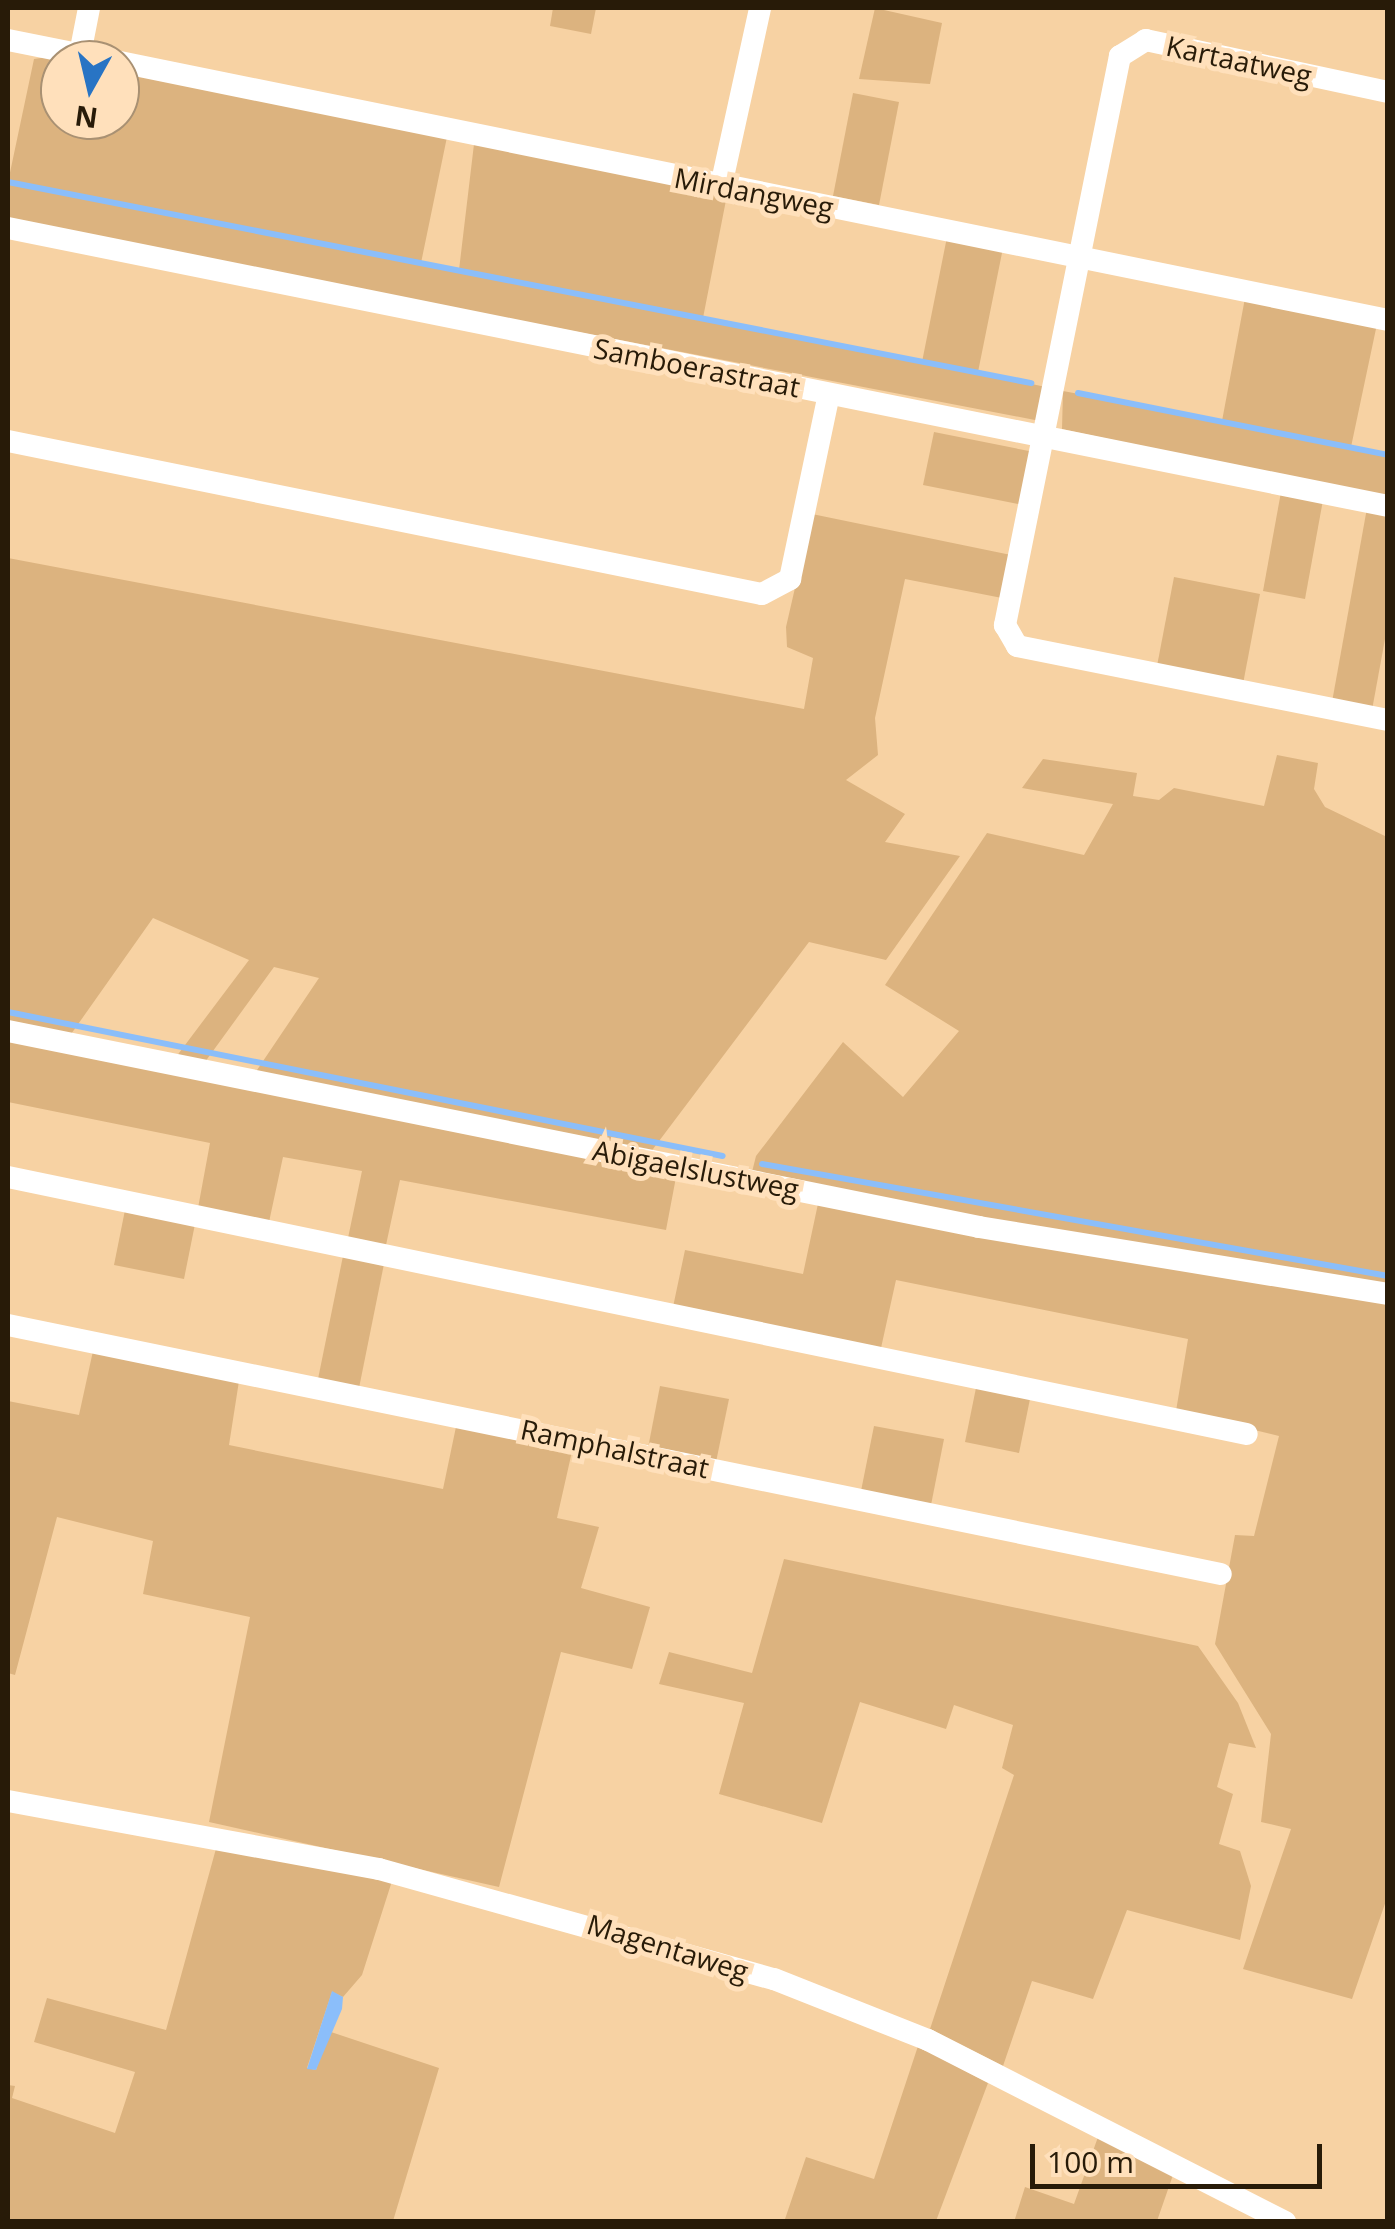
<!DOCTYPE html>
<html>
<head>
<meta charset="utf-8">
<style>
	body { margin:0 }
	#map { position:relative; width:1395px; height:2229px; overflow:hidden; background:#f7d2a3; font-family:"Open Sans",sans-serif }
	div>[style] { position:absolute }
	[style*='--x'] { left:calc(var(--x)*1px); top:calc(var(--y)*1px); width:calc(var(--w)*1px); rotate:calc(var(--a)*1deg) }
	.green>* { inset:0; background:#dcb37f }
	.water>* { inset:0; background:#8bbefa }
	.stream>* { height:6px; margin:-3px; padding:0 3px; transform-origin:3px; border-radius:3px; background:#8bbefa }
	.minor>* { height:22px; margin:-11px; padding:0 11px; transform-origin:11px; border-radius:11px; background:#fff }
	span { translate:-50% -50%; white-space:nowrap; text-align:center; line-height:1.15; -webkit-text-stroke:10px #ffe0bb; paint-order:stroke }
	.street-label { font-size:28px; color:#281b08 }
	.frame { position:absolute; inset:0; border:10px solid #281b08; pointer-events:none }
	.north { position:absolute; left:40px; top:40px; width:100px; height:100px; box-sizing:border-box; background:#ffe0bb; border:2px solid #a99173; border-radius:50%; rotate:188deg; font-size:28px; font-weight:700; line-height:40px; text-align:center; color:#281b08 }
	.north::after { content:''; display:block; margin:auto; width:35px; height:45px; background:#2874c4; clip-path:polygon(50% 0,100% 100%,50% 72%,0 100%) }
	.scale { position:absolute; left:1030px; top:2144px; width:292px; height:45px; box-sizing:border-box; border:5px solid #281b08; border-top:0; padding-left:12px; font-size:30px; line-height:35px; white-space:nowrap; color:#281b08; -webkit-text-stroke:8px #ffe0bb; paint-order:stroke }
</style>
</head>
<body>
<div id="map">
	<div class="green">
		<div style="clip-path:polygon(553px 8px,596px 8px,591px 34px,550px 26px)"></div>
		<div style="clip-path:polygon(875px 8px,942px 23px,930px 84px,859px 79px)"></div>
		<div style="clip-path:polygon(54px 56px,60px 120px,120px 120px,120px 70px,447px 137px,421px 263px,459px 270px,474px 144px,727px 195px,703px 318px,922px 362px,947px 237px,1003px 248px,978px 372px,1050px 388px,1040px 421px,8px 222px,8px 182px,34px 59px)"></div>
		<div style="clip-path:polygon(853px 93px,899px 102px,879px 205px,833px 196px)"></div>
		<div style="clip-path:polygon(1245px 298px,1377px 324px,1351px 447px,1387px 455px,1387px 499px,1062px 429px,1063px 391px,1222px 421px)"></div>
		<div style="clip-path:polygon(934px 432px,1034px 452px,1023px 505px,923px 485px)"></div>
		<div style="clip-path:polygon(1281px 492px,1323px 500px,1305px 599px,1263px 591px)"></div>
		<div style="clip-path:polygon(1367px 508px,1387px 512px,1387px 628px,1372px 710px,1332px 702px)"></div>
		<div style="clip-path:polygon(812px 514px,1011px 555px,1002px 598px,905px 579px,875px 718px,878px 755px,846px 780px,905px 814px,885px 842px,960px 856px,886px 960px,809px 942px,650px 1153px,255px 1073px,319px 978px,274px 967px,205px 1062px,176px 1057px,249px 960px,153px 918px,69px 1037px,8px 1026px,8px 558px,804px 709px,813px 658px,787px 647px,786px 627px)"></div>
		<div style="clip-path:polygon(1174px 577px,1260px 594px,1243px 684px,1157px 666px)"></div>
		<div style="clip-path:polygon(1277px 755px,1318px 763px,1314px 789px,1325px 807px,1387px 837px,1387px 1288px,1222px 1265px,752px 1172px,756px 1156px,843px 1042px,903px 1097px,959px 1031px,885px 985px,987px 833px,1084px 855px,1113px 804px,1022px 788px,1043px 759px,1137px 773px,1133px 796px,1159px 800px,1174px 788px,1264px 806px)"></div>
		<div style="clip-path:polygon(8px 1036px,677px 1172px,666px 1230px,400px 1180px,386px 1245px,348px 1238px,362px 1171px,283px 1157px,269px 1222px,198px 1208px,210px 1143px,8px 1102px)"></div>
		<div style="clip-path:polygon(819px 1199px,1387px 1300px,1388px 1895px,1352px 1999px,1243px 1969px,1291px 1829px,1261px 1822px,1271px 1734px,1215px 1644px,1235px 1535px,1254px 1536px,1279px 1436px,1176px 1411px,1188px 1339px,896px 1280px,881px 1348px,673px 1307px,685px 1250px,803px 1274px)"></div>
		<div style="clip-path:polygon(126px 1205px,196px 1219px,184px 1279px,114px 1265px)"></div>
		<div style="clip-path:polygon(344px 1251px,385px 1259px,359px 1388px,318px 1379px)"></div>
		<div style="clip-path:polygon(93px 1351px,239px 1381px,229px 1445px,443px 1489px,457px 1422px,573px 1447px,557px 1518px,599px 1527px,581px 1588px,650px 1607px,632px 1669px,561px 1652px,499px 1887px,209px 1822px,250px 1617px,143px 1594px,153px 1541px,57px 1517px,15px 1675px,8px 1673px,8px 1401px,79px 1415px)"></div>
		<div style="clip-path:polygon(977px 1383px,1031px 1394px,1019px 1453px,965px 1442px)"></div>
		<div style="clip-path:polygon(660px 1386px,729px 1399px,716px 1462px,648px 1448px)"></div>
		<div style="clip-path:polygon(874px 1426px,944px 1439px,931px 1505px,861px 1491px)"></div>
		<div style="clip-path:polygon(784px 1559px,1198px 1646px,1238px 1703px,1256px 1748px,1229px 1743px,1217px 1787px,1233px 1794px,1219px 1844px,1240px 1851px,1251px 1886px,1240px 1940px,1127px 1910px,1093px 1999px,1032px 1981px,1003px 2066px,930px 2029px,1014px 1775px,1002px 1768px,1013px 1725px,954px 1705px,946px 1729px,860px 1702px,822px 1823px,719px 1794px,744px 1703px,659px 1684px,669px 1652px,752px 1673px)"></div>
		<div style="clip-path:polygon(217px 1845px,392px 1881px,362px 1975px,343px 1997px,332px 1992px,307px 2068px,316px 2070px,328px 2031px,439px 2068px,393px 2221px,8px 2221px,8px 2085px,15px 2086px,12px 2098px,115px 2133px,135px 2072px,34px 2042px,47px 1998px,166px 2030px)"></div>
		<div style="clip-path:polygon(918px 2046px,988px 2083px,936px 2221px,784px 2222px,806px 2157px,874px 2179px)"></div>
		<div style="clip-path:polygon(1098px 2137px,1173px 2175px,1157px 2221px,1014px 2222px,1025px 2187px,1074px 2204px)"></div>
	</div>
	<div class="water">
		<div style="clip-path:polygon(332px 1991px,343px 1997px,342px 2009px,316px 2070px,307px 2069px)"></div>
	</div>
	<div class="stream">
		<div style="--x:8;--y:182;--w:1043;--a:11.12"></div>
		<div style="--x:1078;--y:393;--w:316;--a:11.3"></div>
		<div style="--x:8;--y:1012;--w:729;--a:11.39"></div>
		<div style="--x:762;--y:1164;--w:636;--a:10.14"></div>
	</div>
	<div class="minor">
		<div style="--x:8;--y:40;--w:102;--a:11.3"></div>
		<div style="--x:80;--y:54;--w:47;--a:-78.9"></div>
		<div style="--x:120;--y:62;--w:1294;--a:11.5"></div>
		<div style="--x:1388;--y:92;--w:248;--a:-167.9"></div>
		<div style="--x:1146;--y:40;--w:31;--a:148"></div>
		<div style="--x:1120;--y:56;--w:581;--a:101.43"></div>
		<div style="--x:1005;--y:625;--w:24;--a:60"></div>
		<div style="--x:1017;--y:646;--w:378;--a:11.3"></div>
		<div style="--x:721;--y:186;--w:182;--a:-77.6"></div>
		<div style="--x:8;--y:228;--w:1408;--a:11.39"></div>
		<div style="--x:8;--y:441;--w:769;--a:11.47"></div>
		<div style="--x:762;--y:594;--w:32;--a:-28"></div>
		<div style="--x:790;--y:579;--w:189;--a:-78.1"></div>
		<div style="--x:8;--y:1031;--w:991;--a:11.41"></div>
		<div style="--x:979;--y:1227;--w:414;--a:9.3"></div>
		<div style="--x:8;--y:1177;--w:1265;--a:11.72"></div>
		<div style="--x:8;--y:1325;--w:1238;--a:11.6"></div>
		<div style="--x:8;--y:1801;--w:377;--a:10.4"></div>
		<div style="--x:379;--y:1869;--w:410;--a:15.6"></div>
		<div style="--x:774;--y:1979;--w:166;--a:21.6"></div>
		<div style="--x:928;--y:2040;--w:401;--a:27"></div>
	</div>
	<div class="street-label">
		<span style="left:1239px;top:60px;rotate:12deg">Kartaatweg</span>
		<span style="left:754px;top:192px;rotate:11deg">Mirdangweg</span>
		<span style="left:697px;top:367px;rotate:11deg">Samboerastraat</span>
		<span style="left:696px;top:1169px;rotate:11deg">Abigaelslustweg</span>
		<span style="left:615px;top:1448px;rotate:12deg">Ramphalstraat</span>
		<span style="left:668px;top:1947px;rotate:17deg">Magentaweg</span>
	</div>
	<div class="frame"></div>
	<div class="north">N</div>
	<div class="scale">100 m</div>
</div>
</body>
</html>
